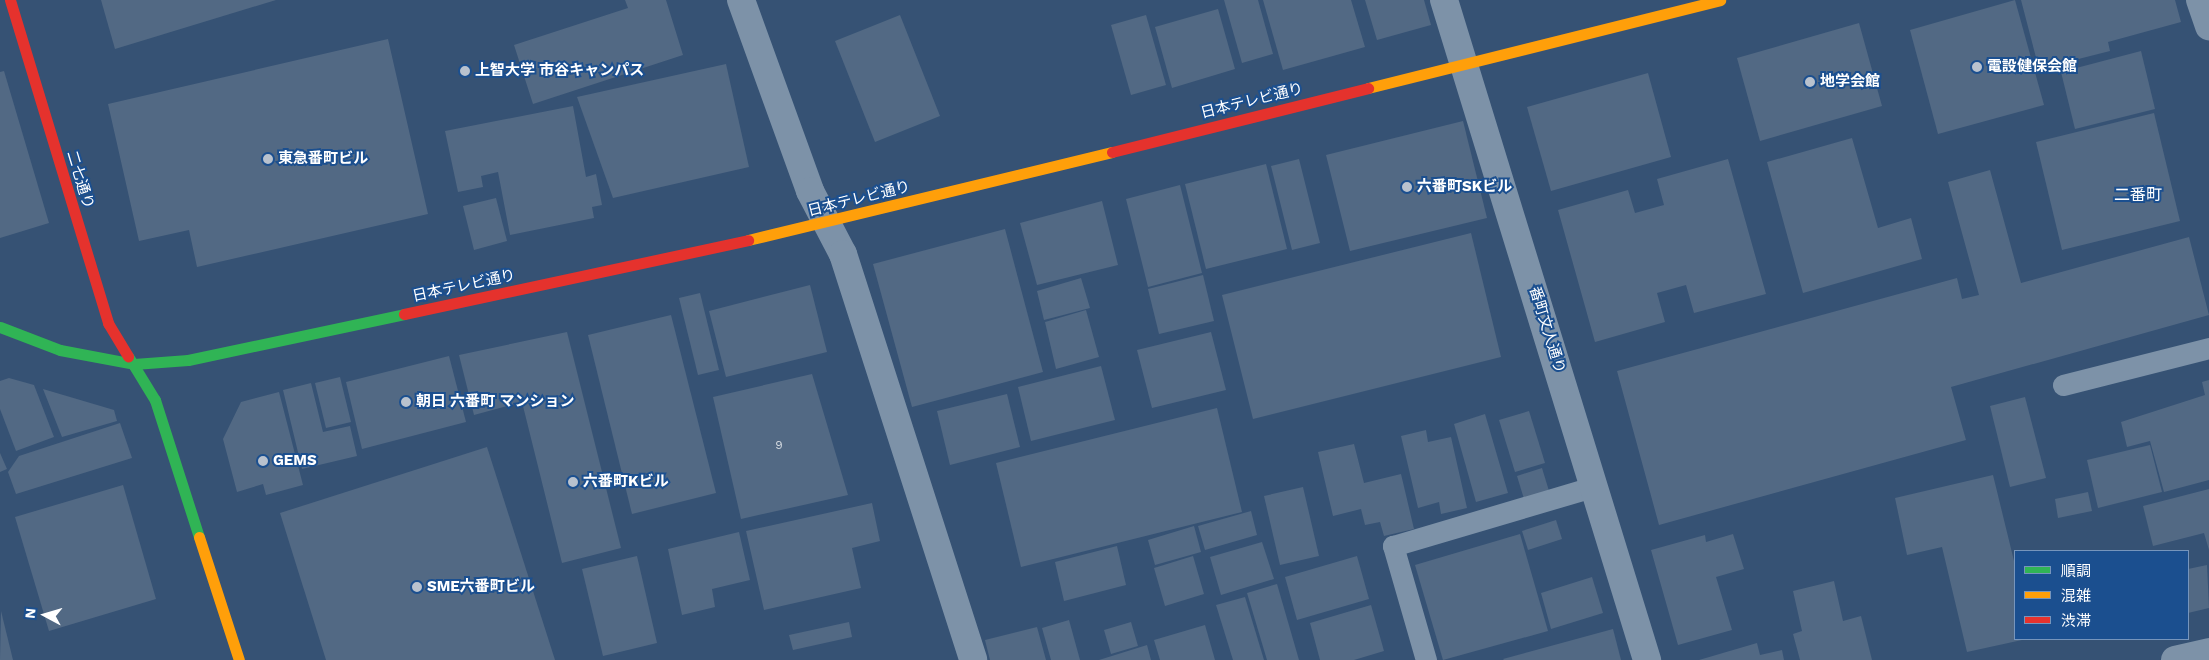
<!DOCTYPE html>
<html>
<head>
<meta charset="utf-8">
<style>
	body { margin:0 }
	#map { position:relative; width:2209px; height:660px; overflow:hidden; background:#365274; font-family:"Work Sans","Noto Sans JP",sans-serif }
	div>[style] { position:absolute }
	[style*='--x'] { left:calc(var(--x)*1px); top:calc(var(--y)*1px); width:calc(var(--w)*1px); rotate:calc(var(--a)*1deg) }
	.building>* { inset:0; background:#526984 }
	.lane>* { height:21px; margin:-10.5px; padding:0 10.5px; transform-origin:10.5px; border-radius:10.5px; background:#7d92a8 }
	.street>* { height:28px; margin:-14px; padding:0 14px; transform-origin:14px; border-radius:14px; background:#7d92a8 }
	.fast>* { height:11px; margin:-5.5px; padding:0 5.5px; transform-origin:5.5px; border-radius:5.5px; background:#30b455 }
	.slow>* { height:11px; margin:-5.5px; padding:0 5.5px; transform-origin:5.5px; border-radius:5.5px; background:#ff9f0a }
	.jam>* { height:11px; margin:-5.5px; padding:0 5.5px; transform-origin:5.5px; border-radius:5.5px; background:#e5322d }
	.dots>* { width:14px; height:14px; translate:-50% -50%; box-sizing:border-box; border:2px solid #1b4f8f; border-radius:50% }
	span { translate:-50% -50%; white-space:nowrap; text-align:center; line-height:1.15; -webkit-text-stroke:4px #1b4f8f; paint-order:stroke }
	.number-label { font-size:12px; color:#d4dae0 }
	.number-label span { -webkit-text-stroke-width:0 }
	.poi-label { font-size:15px; color:#fff; font-weight:700 }
	.left { translate:0 -50%; text-align:left }
	.street-label { font-size:15px; color:#fff }
	.neighbourhood-label { font-size:16px; color:#fff }
	.legend { position:absolute; left:2014px; top:550px; width:175px; height:90px; box-sizing:border-box; background:#1b4f8f; border:1px solid #7695bc; margin:0; padding:6px 9px; list-style:none; font-size:15px; color:#fff }
	.legend li { display:flex; align-items:center; gap:10px; height:25px }
	.legend b { width:25px; border:1px solid #7695bc }
	.north { position:absolute; left:20px; top:590px; width:50px; height:50px; -webkit-text-stroke:4px #1b4f8f; paint-order:stroke; rotate:276deg; font-size:14px; font-weight:700; line-height:20px; text-align:center; color:#fff }
	.north::after { content:''; display:block; margin:auto; width:18px; height:22px; background:#fff; clip-path:polygon(50% 0,100% 100%,50% 72%,0 100%) }
</style>
</head>
<body>
<div id="map">
	<div class="building">
		<div style="clip-path:polygon(101px 0,276px 0,115px 49px)"></div>
		<div style="clip-path:polygon(625px 0,666px 0,683px 55px,533px 104px,514px 45px,628px 8px)"></div>
		<div style="clip-path:polygon(1224px 0,1258px 0,1273px 54px,1242px 63px)"></div>
		<div style="clip-path:polygon(1263px 0,1351px 0,1365px 47px,1283px 70px)"></div>
		<div style="clip-path:polygon(1365px 0,1424px 0,1431px 25px,1377px 40px)"></div>
		<div style="clip-path:polygon(2015px 0,2044px 105px,1938px 134px,1910px 30px)"></div>
		<div style="clip-path:polygon(2021px 0,2175px 0,2181px 22px,2108px 42px,2110px 51px,2039px 69px)"></div>
		<div style="clip-path:polygon(1218px 9px,1235px 69px,1172px 88px,1155px 27px)"></div>
		<div style="clip-path:polygon(900px 15px,940px 116px,875px 142px,835px 41px)"></div>
		<div style="clip-path:polygon(1146px 15px,1166px 85px,1131px 95px,1111px 25px)"></div>
		<div style="clip-path:polygon(1859px 23px,1882px 106px,1760px 141px,1737px 58px)"></div>
		<div style="clip-path:polygon(388px 39px,428px 214px,197px 267px,189px 230px,139px 241px,108px 104px)"></div>
		<div style="clip-path:polygon(2141px 51px,2155px 109px,2075px 129px,2061px 72px)"></div>
		<div style="clip-path:polygon(726px 64px,749px 167px,613px 198px,577px 97px)"></div>
		<div style="clip-path:polygon(4px 71px,49px 223px,0 238px,0 72px)"></div>
		<div style="clip-path:polygon(1648px 73px,1671px 157px,1551px 191px,1527px 107px)"></div>
		<div style="clip-path:polygon(573px 106px,586px 177px,596px 174px,602px 205px,592px 207px,594px 218px,510px 235px,498px 172px,481px 176px,483px 187px,458px 192px,445px 131px)"></div>
		<div style="clip-path:polygon(2154px 113px,2180px 221px,2062px 250px,2036px 142px)"></div>
		<div style="clip-path:polygon(1463px 121px,1487px 218px,1350px 251px,1326px 155px)"></div>
		<div style="clip-path:polygon(1852px 138px,1878px 228px,1911px 218px,1922px 259px,1803px 293px,1767px 162px)"></div>
		<div style="clip-path:polygon(1299px 159px,1320px 243px,1292px 250px,1271px 166px)"></div>
		<div style="clip-path:polygon(1728px 159px,1766px 294px,1694px 313px,1686px 285px,1657px 293px,1665px 322px,1595px 342px,1558px 210px,1628px 190px,1635px 213px,1664px 205px,1657px 179px)"></div>
		<div style="clip-path:polygon(1266px 164px,1287px 249px,1206px 269px,1185px 184px)"></div>
		<div style="clip-path:polygon(1990px 170px,2021px 283px,2189px 237px,2209px 315px,1951px 387px,1966px 440px,1659px 525px,1617px 371px,1957px 278px,1962px 299px,1979px 295px,1948px 182px)"></div>
		<div style="clip-path:polygon(1180px 185px,1202px 273px,1148px 287px,1126px 199px)"></div>
		<div style="clip-path:polygon(496px 198px,507px 241px,474px 250px,463px 206px)"></div>
		<div style="clip-path:polygon(1102px 201px,1118px 265px,1037px 285px,1020px 223px)"></div>
		<div style="clip-path:polygon(1005px 229px,1043px 372px,912px 407px,873px 264px)"></div>
		<div style="clip-path:polygon(1471px 233px,1501px 357px,1253px 419px,1222px 295px)"></div>
		<div style="clip-path:polygon(1203px 275px,1214px 321px,1159px 334px,1148px 289px)"></div>
		<div style="clip-path:polygon(1081px 278px,1090px 308px,1044px 320px,1037px 291px)"></div>
		<div style="clip-path:polygon(810px 285px,827px 352px,726px 377px,709px 311px)"></div>
		<div style="clip-path:polygon(700px 293px,719px 370px,698px 375px,679px 298px)"></div>
		<div style="clip-path:polygon(1086px 310px,1099px 357px,1056px 369px,1045px 322px)"></div>
		<div style="clip-path:polygon(671px 315px,716px 493px,632px 514px,588px 335px)"></div>
		<div style="clip-path:polygon(567px 332px,621px 548px,562px 563px,522px 402px,474px 415px,459px 355px)"></div>
		<div style="clip-path:polygon(1211px 332px,1226px 390px,1152px 408px,1137px 350px)"></div>
		<div style="clip-path:polygon(449px 356px,466px 422px,362px 449px,346px 382px)"></div>
		<div style="clip-path:polygon(1101px 366px,1115px 420px,1031px 441px,1018px 387px)"></div>
		<div style="clip-path:polygon(812px 374px,848px 495px,741px 519px,713px 397px)"></div>
		<div style="clip-path:polygon(340px 377px,351px 422px,326px 428px,315px 383px)"></div>
		<div style="clip-path:polygon(9px 378px,34px 385px,54px 437px,16px 451px,0 409px,0 381px)"></div>
		<div style="clip-path:polygon(2209px 380px,2209px 480px,2164px 492px,2150px 441px,2127px 447px,2121px 422px,2205px 395px,2202px 382px)"></div>
		<div style="clip-path:polygon(311px 383px,323px 432px,350px 426px,357px 456px,302px 469px,283px 390px)"></div>
		<div style="clip-path:polygon(43px 389px,114px 410px,117px 421px,62px 437px)"></div>
		<div style="clip-path:polygon(279px 392px,303px 485px,266px 495px,263px 484px,237px 492px,223px 439px,241px 402px)"></div>
		<div style="clip-path:polygon(1007px 394px,1020px 447px,950px 465px,937px 411px)"></div>
		<div style="clip-path:polygon(2025px 397px,2046px 478px,2010px 487px,1990px 406px)"></div>
		<div style="clip-path:polygon(1217px 408px,1242px 512px,1021px 567px,996px 463px)"></div>
		<div style="clip-path:polygon(1529px 411px,1545px 463px,1515px 472px,1499px 420px)"></div>
		<div style="clip-path:polygon(1485px 414px,1508px 493px,1476px 502px,1454px 424px)"></div>
		<div style="clip-path:polygon(120px 423px,132px 458px,16px 494px,8px 472px,19px 456px)"></div>
		<div style="clip-path:polygon(1426px 430px,1428px 442px,1451px 437px,1467px 508px,1441px 514px,1439px 502px,1418px 508px,1401px 436px)"></div>
		<div style="clip-path:polygon(1354px 444px,1364px 483px,1401px 474px,1414px 529px,1384px 536px,1380px 522px,1365px 525px,1361px 509px,1333px 516px,1318px 452px)"></div>
		<div style="clip-path:polygon(2150px 445px,2162px 492px,2098px 508px,2087px 460px)"></div>
		<div style="clip-path:polygon(487px 447px,555px 660px,326px 660px,280px 513px)"></div>
		<div style="clip-path:polygon(0 453px,7px 469px,0 472px)"></div>
		<div style="clip-path:polygon(1542px 468px,1549px 491px,1524px 499px,1517px 476px)"></div>
		<div style="clip-path:polygon(1993px 475px,2015px 565px,2015px 639px,2022px 640px,1967px 652px,1942px 547px,1907px 555px,1895px 498px)"></div>
		<div style="clip-path:polygon(123px 485px,156px 599px,49px 631px,15px 517px)"></div>
		<div style="clip-path:polygon(1303px 487px,1319px 556px,1280px 565px,1264px 496px)"></div>
		<div style="clip-path:polygon(2209px 489px,2209px 550px,2204px 533px,2153px 546px,2143px 506px)"></div>
		<div style="clip-path:polygon(2088px 492px,2092px 511px,2058px 518px,2055px 499px)"></div>
		<div style="clip-path:polygon(872px 503px,880px 541px,852px 548px,861px 588px,764px 610px,746px 531px)"></div>
		<div style="clip-path:polygon(1251px 511px,1257px 535px,1205px 550px,1198px 526px)"></div>
		<div style="clip-path:polygon(1556px 520px,1562px 539px,1528px 550px,1522px 531px)"></div>
		<div style="clip-path:polygon(1194px 526px,1201px 552px,1155px 565px,1148px 540px)"></div>
		<div style="clip-path:polygon(739px 532px,750px 580px,712px 589px,715px 607px,682px 615px,668px 549px)"></div>
		<div style="clip-path:polygon(1520px 534px,1548px 631px,1443px 660px,1415px 565px)"></div>
		<div style="clip-path:polygon(1733px 534px,1744px 569px,1716px 577px,1732px 630px,1678px 645px,1651px 550px,1705px 535px,1706px 542px)"></div>
		<div style="clip-path:polygon(1262px 542px,1274px 579px,1221px 595px,1210px 557px)"></div>
		<div style="clip-path:polygon(1117px 546px,1126px 585px,1064px 601px,1055px 562px)"></div>
		<div style="clip-path:polygon(637px 556px,657px 643px,603px 656px,582px 569px)"></div>
		<div style="clip-path:polygon(1193px 556px,1204px 594px,1165px 606px,1154px 568px)"></div>
		<div style="clip-path:polygon(1357px 556px,1369px 599px,1297px 620px,1285px 577px)"></div>
		<div style="clip-path:polygon(2207px 565px,2209px 608px,2188px 613px,2188px 569px)"></div>
		<div style="clip-path:polygon(1592px 577px,1603px 613px,1551px 629px,1541px 593px)"></div>
		<div style="clip-path:polygon(1834px 581px,1843px 621px,1861px 616px,1872px 660px,1800px 660px,1793px 634px,1802px 631px,1793px 591px)"></div>
		<div style="clip-path:polygon(1277px 584px,1299px 660px,1267px 660px,1247px 593px)"></div>
		<div style="clip-path:polygon(1245px 597px,1264px 660px,1233px 660px,1216px 605px)"></div>
		<div style="clip-path:polygon(1371px 605px,1384px 651px,1354px 660px,1320px 660px,1310px 623px)"></div>
		<div style="clip-path:polygon(1px 611px,13px 660px,0 660px)"></div>
		<div style="clip-path:polygon(1069px 620px,1080px 660px,1051px 660px,1042px 628px)"></div>
		<div style="clip-path:polygon(849px 622px,852px 637px,793px 650px,789px 635px)"></div>
		<div style="clip-path:polygon(1131px 622px,1138px 646px,1111px 654px,1104px 630px)"></div>
		<div style="clip-path:polygon(1205px 625px,1215px 660px,1160px 660px,1154px 640px)"></div>
		<div style="clip-path:polygon(1037px 627px,1046px 660px,990px 660px,985px 640px)"></div>
		<div style="clip-path:polygon(1613px 629px,1621px 660px,1504px 660px,1503px 659px)"></div>
		<div style="clip-path:polygon(1757px 643px,1760px 655px,1782px 650px,1784px 660px,1699px 660px)"></div>
		<div style="clip-path:polygon(1147px 645px,1151px 660px,1099px 660px)"></div>
	</div>
	<div class="lane">
		<div style="--x:2063;--y:385;--w:151;--a:-14.2"></div>
		<div style="--x:1426;--y:660;--w:119;--a:-106.1"></div>
		<div style="--x:1393;--y:546;--w:211;--a:-16.5"></div>
	</div>
	<div class="street">
		<div style="--x:741;--y:0;--w:203;--a:70.1"></div>
		<div style="--x:810;--y:191;--w:71;--a:62.4"></div>
		<div style="--x:843;--y:254;--w:426;--a:72.2"></div>
		<div style="--x:1444;--y:0;--w:691;--a:72.9"></div>
		<div style="--x:2200;--y:0;--w:28;--a:71"></div>
		<div style="--x:2175;--y:660;--w:35;--a:-13"></div>
	</div>
	<div class="fast">
		<div style="--x:0;--y:327;--w:64;--a:21"></div>
		<div style="--x:60;--y:350;--w:75;--a:10.7"></div>
		<div style="--x:134;--y:364;--w:54;--a:-4.2"></div>
		<div style="--x:188;--y:360;--w:221;--a:-12"></div>
		<div style="--x:128;--y:356;--w:52;--a:58.5"></div>
		<div style="--x:155;--y:400;--w:144;--a:72.2"></div>
	</div>
	<div class="slow">
		<div style="--x:1368;--y:88;--w:363;--a:-14"></div>
		<div style="--x:748;--y:240;--w:374;--a:-13.6"></div>
		<div style="--x:199;--y:537;--w:129;--a:72"></div>
	</div>
	<div class="jam">
		<div style="--x:10;--y:0;--w:338;--a:73.1"></div>
		<div style="--x:108;--y:323;--w:39;--a:59"></div>
		<div style="--x:1112;--y:152;--w:264;--a:-14"></div>
		<div style="--x:404;--y:314;--w:352;--a:-12.1"></div>
	</div>
	<div class="dots">
		<div style="left:1977px;top:67px;background:#b9c2ce"></div>
		<div style="left:465px;top:71px;background:#b9c2ce"></div>
		<div style="left:1810px;top:82px;background:#b9c2ce"></div>
		<div style="left:268px;top:159px;background:#b9c2ce"></div>
		<div style="left:1407px;top:187px;background:#b9c2ce"></div>
		<div style="left:406px;top:402px;background:#b9c2ce"></div>
		<div style="left:263px;top:461px;background:#b9c2ce"></div>
		<div style="left:573px;top:482px;background:#b9c2ce"></div>
		<div style="left:417px;top:587px;background:#b9c2ce"></div>
	</div>
	<div class="number-label">
		<span style="left:779px;top:446px">9</span>
	</div>
	<div class="poi-label">
		<span class="left" style="left:1987px;top:67px">電設健保会館</span>
		<span class="left" style="left:475px;top:71px">上智大学 市谷キャンパス</span>
		<span class="left" style="left:1820px;top:82px">地学会館</span>
		<span class="left" style="left:278px;top:159px">東急番町ビル</span>
		<span class="left" style="left:1417px;top:187px">六番町SKビル</span>
		<span class="left" style="left:416px;top:402px">朝日 六番町 マンション</span>
		<span class="left" style="left:273px;top:461px">GEMS</span>
		<span class="left" style="left:583px;top:482px">六番町Kビル</span>
		<span class="left" style="left:427px;top:587px">SME六番町ビル</span>
	</div>
	<div class="street-label">
		<span style="left:1252px;top:101px;rotate:-14deg">日本テレビ通り</span>
		<span style="left:80px;top:180px;rotate:73deg">二七通り</span>
		<span style="left:859px;top:199px;rotate:-14deg">日本テレビ通り</span>
		<span style="left:464px;top:286px;rotate:-12deg">日本テレビ通り</span>
		<span style="left:1547px;top:330px;rotate:73deg">番町文人通り</span>
	</div>
	<div class="neighbourhood-label">
		<span style="left:2138px;top:195px">二番町</span>
	</div>
	<ul class="legend">
	<li><b style="height:6px;background:#30b455"></b>順調</li>
	<li><b style="height:6px;background:#ff9f0a"></b>混雑</li>
	<li><b style="height:6px;background:#e5322d"></b>渋滞</li>
	</ul>
	<div class="north">N</div>
</div>
</body>
</html>
